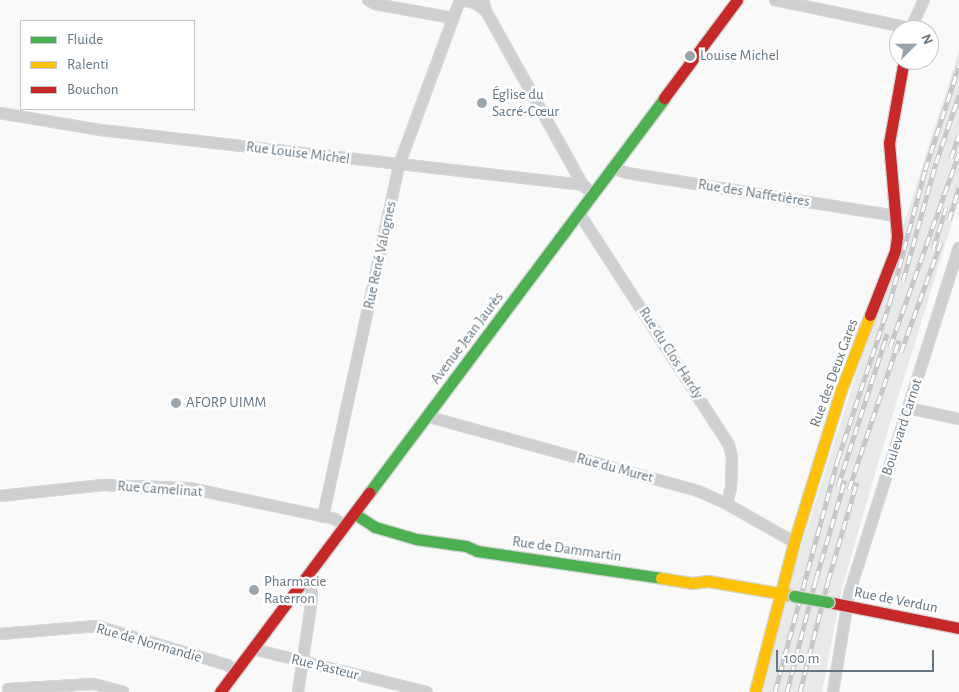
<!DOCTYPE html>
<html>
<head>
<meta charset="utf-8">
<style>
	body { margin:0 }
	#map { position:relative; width:959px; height:692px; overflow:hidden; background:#f9f9f9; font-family:"Alegreya Sans",sans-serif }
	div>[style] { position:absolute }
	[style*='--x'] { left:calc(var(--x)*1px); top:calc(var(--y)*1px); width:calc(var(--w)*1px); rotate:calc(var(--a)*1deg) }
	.built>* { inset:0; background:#e8e9e9 }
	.roads { filter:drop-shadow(1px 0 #d5d6d7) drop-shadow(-1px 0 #d5d6d7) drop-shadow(0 1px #d5d6d7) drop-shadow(0 -1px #d5d6d7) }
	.street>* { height:10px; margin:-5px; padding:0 5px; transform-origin:5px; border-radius:5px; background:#cecfd0 }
	.fast>* { height:11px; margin:-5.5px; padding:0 5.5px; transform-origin:5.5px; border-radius:5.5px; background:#4caf50 }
	.slow>* { height:11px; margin:-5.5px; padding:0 5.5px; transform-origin:5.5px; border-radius:5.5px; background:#ffc107 }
	.jam>* { height:11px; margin:-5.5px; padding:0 5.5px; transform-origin:5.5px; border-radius:5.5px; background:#c62828 }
	.rail>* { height:5px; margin-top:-2.5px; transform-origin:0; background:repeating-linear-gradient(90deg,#fff 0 9px,#c3c5c6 0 18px); box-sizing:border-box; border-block:1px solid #c3c5c6 }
	.bridges { filter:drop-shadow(1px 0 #d5d6d7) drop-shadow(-1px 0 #d5d6d7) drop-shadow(0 1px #d5d6d7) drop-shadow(0 -1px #d5d6d7) }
	.fast-bridge>* { height:11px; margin:-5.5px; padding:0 5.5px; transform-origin:5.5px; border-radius:5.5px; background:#4caf50 }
	.dots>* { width:14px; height:14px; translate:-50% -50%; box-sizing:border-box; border:2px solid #fff; border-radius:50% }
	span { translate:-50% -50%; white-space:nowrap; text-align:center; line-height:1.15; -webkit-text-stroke:5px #fff; paint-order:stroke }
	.poi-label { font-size:15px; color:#657683 }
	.left { translate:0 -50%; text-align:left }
	.street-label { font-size:15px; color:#657683 }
	.legend { position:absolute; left:20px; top:20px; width:175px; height:90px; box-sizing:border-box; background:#fff; border:1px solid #c1c8cd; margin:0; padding:6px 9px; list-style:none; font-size:15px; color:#657683 }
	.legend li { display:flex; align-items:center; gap:10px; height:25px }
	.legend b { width:25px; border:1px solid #c1c8cd }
	.north { position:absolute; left:889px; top:20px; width:50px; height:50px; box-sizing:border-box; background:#fff; border:1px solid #c1c8cd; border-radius:50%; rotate:67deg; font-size:14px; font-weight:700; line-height:20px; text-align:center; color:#657683 }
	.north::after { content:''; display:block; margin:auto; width:18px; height:22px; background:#99a4ac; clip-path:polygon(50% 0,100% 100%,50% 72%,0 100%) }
	.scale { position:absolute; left:776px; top:650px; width:158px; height:22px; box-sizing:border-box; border:2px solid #657683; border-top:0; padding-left:6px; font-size:15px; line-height:18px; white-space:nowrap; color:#657683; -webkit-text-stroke:4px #fff; paint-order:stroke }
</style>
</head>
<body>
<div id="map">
	<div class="built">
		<div style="clip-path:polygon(959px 51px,959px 200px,883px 446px,842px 588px,822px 692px,763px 692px,793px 572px)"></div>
	</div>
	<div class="roads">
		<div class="street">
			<div style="--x:368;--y:0;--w:8;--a:30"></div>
			<div style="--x:375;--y:4;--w:79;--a:10.2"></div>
			<div style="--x:460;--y:0;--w:15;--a:11"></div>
			<div style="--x:475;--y:3;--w:14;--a:36"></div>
			<div style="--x:483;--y:0;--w:11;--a:75"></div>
			<div style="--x:486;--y:11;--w:199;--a:60.9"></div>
			<div style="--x:775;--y:0;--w:138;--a:11.7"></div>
			<div style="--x:910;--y:30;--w:33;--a:-65"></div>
			<div style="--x:0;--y:113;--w:102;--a:9.6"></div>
			<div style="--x:101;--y:130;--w:485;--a:6.5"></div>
			<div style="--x:583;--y:185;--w:13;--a:42"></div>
			<div style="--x:612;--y:168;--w:16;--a:18"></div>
			<div style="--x:627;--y:173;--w:272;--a:9.1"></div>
			<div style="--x:579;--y:213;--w:276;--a:57.1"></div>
			<div style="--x:729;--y:445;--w:12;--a:76"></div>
			<div style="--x:732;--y:457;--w:30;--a:92"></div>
			<div style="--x:731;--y:487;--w:17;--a:103"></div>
			<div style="--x:908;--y:408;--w:52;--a:12.2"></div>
			<div style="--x:428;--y:415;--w:6;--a:31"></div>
			<div style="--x:433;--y:418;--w:275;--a:15.4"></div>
			<div style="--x:698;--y:491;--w:32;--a:24"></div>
			<div style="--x:727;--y:504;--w:77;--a:29.6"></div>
			<div style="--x:0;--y:496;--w:104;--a:-6.1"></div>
			<div style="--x:103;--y:485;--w:86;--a:2"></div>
			<div style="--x:189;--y:488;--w:149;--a:12"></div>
			<div style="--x:335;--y:519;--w:12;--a:35"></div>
			<div style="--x:323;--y:517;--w:360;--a:-77.8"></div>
			<div style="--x:399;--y:165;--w:176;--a:-69.7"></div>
			<div style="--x:0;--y:634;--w:97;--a:-4.7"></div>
			<div style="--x:97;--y:626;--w:136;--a:16.7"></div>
			<div style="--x:227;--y:665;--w:11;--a:27"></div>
			<div style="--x:253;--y:649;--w:179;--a:13.9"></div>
			<div style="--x:8;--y:689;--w:86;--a:-3.3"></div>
			<div style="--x:94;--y:684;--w:30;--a:15"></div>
			<div style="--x:298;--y:692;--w:95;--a:-81.5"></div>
			<div style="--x:312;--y:598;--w:25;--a:-95"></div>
			<div style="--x:833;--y:692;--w:99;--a:-80.7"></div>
			<div style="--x:849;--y:594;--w:363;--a:-72.4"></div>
		</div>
		<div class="fast">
			<div style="--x:369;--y:493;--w:493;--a:-53.2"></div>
			<div style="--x:355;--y:514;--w:24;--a:33"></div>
			<div style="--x:375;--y:527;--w:43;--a:16.3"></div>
			<div style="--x:416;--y:539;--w:50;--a:8"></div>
			<div style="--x:466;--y:546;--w:12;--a:24"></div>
			<div style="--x:477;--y:551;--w:186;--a:8.3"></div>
		</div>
		<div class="slow">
			<div style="--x:661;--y:578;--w:31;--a:9"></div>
			<div style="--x:692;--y:583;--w:16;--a:-7"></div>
			<div style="--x:708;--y:581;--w:83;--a:9.7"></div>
			<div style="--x:755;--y:692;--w:155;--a:-75.4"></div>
			<div style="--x:794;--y:542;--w:159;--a:-72.8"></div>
			<div style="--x:841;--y:390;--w:80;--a:-68.9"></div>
		</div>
		<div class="jam">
			<div style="--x:664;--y:98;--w:122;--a:-53.3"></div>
			<div style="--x:870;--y:315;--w:69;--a:-68.7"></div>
			<div style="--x:895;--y:251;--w:15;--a:-82"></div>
			<div style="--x:897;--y:236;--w:93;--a:-94.9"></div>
			<div style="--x:889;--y:143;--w:84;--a:-79.8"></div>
			<div style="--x:828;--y:602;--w:134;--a:11.2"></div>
			<div style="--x:220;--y:692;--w:249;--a:-53.2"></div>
		</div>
	</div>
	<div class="rail">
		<div style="--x:951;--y:158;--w:24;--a:-71"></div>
		<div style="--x:949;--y:220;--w:34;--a:-73"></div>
		<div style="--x:933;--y:249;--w:43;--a:-72.4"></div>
		<div style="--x:903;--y:281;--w:123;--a:-74.4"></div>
		<div style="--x:936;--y:163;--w:72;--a:-71.3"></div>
		<div style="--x:890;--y:347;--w:206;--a:-70.4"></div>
		<div style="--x:901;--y:352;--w:117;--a:-70"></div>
		<div style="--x:838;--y:486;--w:160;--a:-72.1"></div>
		<div style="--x:849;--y:489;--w:157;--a:-71.4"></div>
		<div style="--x:775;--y:692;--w:241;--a:-74.9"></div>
		<div style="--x:838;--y:459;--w:165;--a:-71.7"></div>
		<div style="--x:890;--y:302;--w:137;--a:-75.1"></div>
		<div style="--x:925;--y:170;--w:109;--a:-71.9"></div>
		<div style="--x:787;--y:692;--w:117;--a:-75.6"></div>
		<div style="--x:816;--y:579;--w:103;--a:-73.7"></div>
		<div style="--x:800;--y:692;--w:114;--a:-75.8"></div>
		<div style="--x:828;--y:581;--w:103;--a:-73.7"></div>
	</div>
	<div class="bridges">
		<div class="fast-bridge">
			<div style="--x:794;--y:596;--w:35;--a:10"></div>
		</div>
	</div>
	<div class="dots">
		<div style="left:690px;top:56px;background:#99a4ac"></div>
		<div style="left:482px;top:103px;background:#99a4ac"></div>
		<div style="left:176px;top:403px;background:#99a4ac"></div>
		<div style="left:254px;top:590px;background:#99a4ac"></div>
	</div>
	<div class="poi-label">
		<span class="left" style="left:700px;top:56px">Louise Michel</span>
		<span class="left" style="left:492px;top:103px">Église du<br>Sacré-Cœur</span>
		<span class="left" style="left:186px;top:403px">AFORP UIMM</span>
		<span class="left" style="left:264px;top:590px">Pharmacie<br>Raterron</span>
	</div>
	<div class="street-label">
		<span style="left:298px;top:153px;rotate:7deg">Rue Louise Michel</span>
		<span style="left:754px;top:193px;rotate:9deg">Rue des Naffetières</span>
		<span style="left:380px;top:255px;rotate:-78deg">Rue René Valognes</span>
		<span style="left:467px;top:338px;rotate:-53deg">Avenue Jean Jaurès</span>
		<span style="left:671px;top:353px;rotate:57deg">Rue du Clos Hardy</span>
		<span style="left:834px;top:373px;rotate:-70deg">Rue des Deux Gares</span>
		<span style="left:902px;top:427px;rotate:-72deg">Boulevard Carnot</span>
		<span style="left:615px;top:468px;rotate:15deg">Rue du Muret</span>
		<span style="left:160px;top:489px;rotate:4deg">Rue Camelinat</span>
		<span style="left:567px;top:549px;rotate:8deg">Rue de Dammartin</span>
		<span style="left:896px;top:600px;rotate:11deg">Rue de Verdun</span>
		<span style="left:149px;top:643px;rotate:16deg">Rue de Normandie</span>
		<span style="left:325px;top:667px;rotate:14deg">Rue Pasteur</span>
	</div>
	<ul class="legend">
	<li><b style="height:6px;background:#4caf50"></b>Fluide</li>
	<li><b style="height:6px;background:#ffc107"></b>Ralenti</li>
	<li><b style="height:6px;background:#c62828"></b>Bouchon</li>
	</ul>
	<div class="north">N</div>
	<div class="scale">100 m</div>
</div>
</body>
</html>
